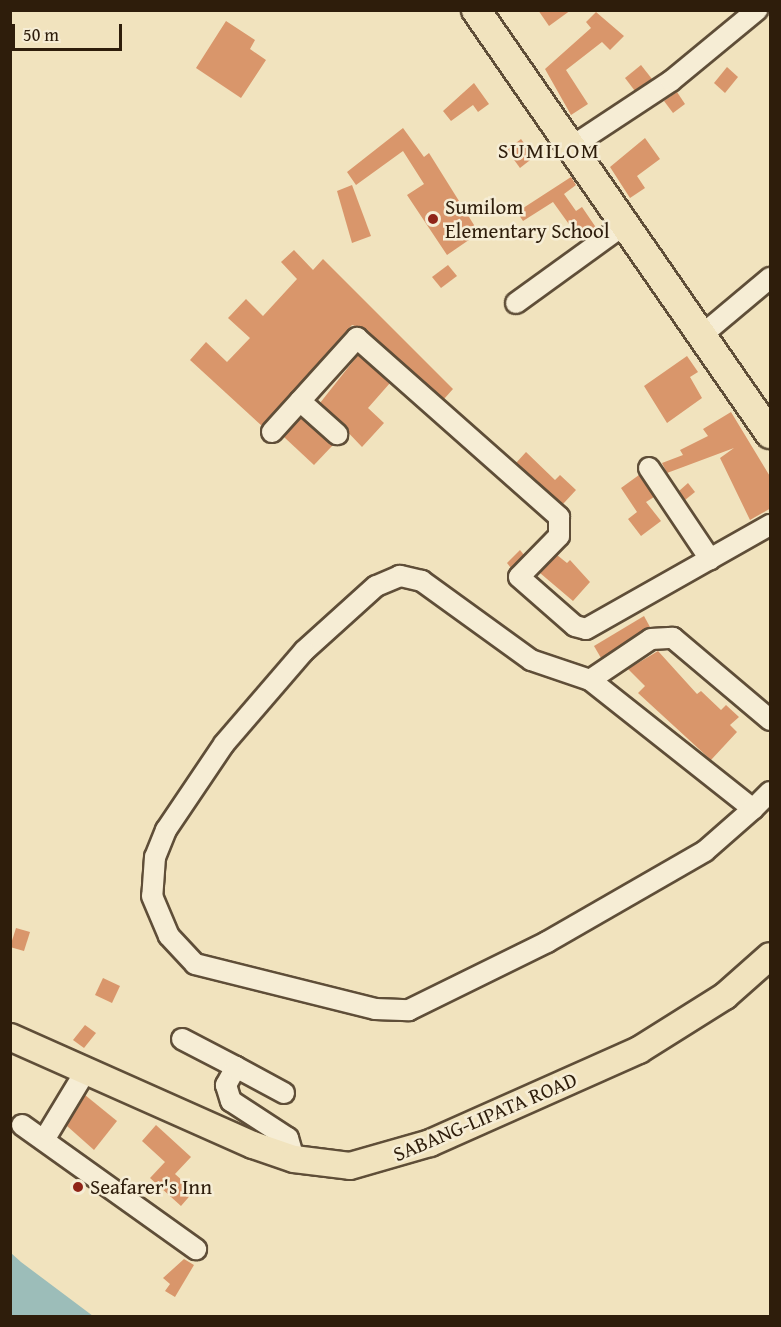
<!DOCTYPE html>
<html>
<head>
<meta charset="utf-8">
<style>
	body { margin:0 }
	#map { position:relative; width:781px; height:1327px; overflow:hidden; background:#f1e3be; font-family:"Gentium Book Plus",serif }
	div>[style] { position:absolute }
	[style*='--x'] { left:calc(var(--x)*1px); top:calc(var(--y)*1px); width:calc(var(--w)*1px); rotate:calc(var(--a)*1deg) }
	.water>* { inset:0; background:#9cbdb9 }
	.building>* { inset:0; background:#d9966b }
	.roads { filter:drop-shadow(2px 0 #5f4e38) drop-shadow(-2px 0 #5f4e38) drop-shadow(0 2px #5f4e38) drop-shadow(0 -2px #5f4e38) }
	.minor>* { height:20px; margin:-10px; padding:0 10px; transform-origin:10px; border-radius:10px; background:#f6edd5 }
	.major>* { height:26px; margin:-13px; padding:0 13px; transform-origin:13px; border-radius:13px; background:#f1e3be }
	.highway>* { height:28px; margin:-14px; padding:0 14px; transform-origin:14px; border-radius:14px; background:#f1e3be }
	.dots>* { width:16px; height:16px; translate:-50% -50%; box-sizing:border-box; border:3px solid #f6edd5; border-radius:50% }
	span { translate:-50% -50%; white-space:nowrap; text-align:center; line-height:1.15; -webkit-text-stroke:5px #f6edd5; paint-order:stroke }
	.poi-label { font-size:21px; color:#2e1d0b }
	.left { translate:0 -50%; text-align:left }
	.street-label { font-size:21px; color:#2e1d0b }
	.neighbourhood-label { font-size:22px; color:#2e1d0b; letter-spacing:1.5px }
	.frame { position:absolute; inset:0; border:12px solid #2e1d0b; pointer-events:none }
	.scale { position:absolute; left:12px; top:24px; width:110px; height:27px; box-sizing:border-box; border:3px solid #2e1d0b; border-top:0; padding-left:8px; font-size:18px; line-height:21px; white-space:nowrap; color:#2e1d0b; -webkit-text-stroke:4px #f6edd5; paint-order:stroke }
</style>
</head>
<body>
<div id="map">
	<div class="water">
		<div style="clip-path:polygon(11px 1253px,21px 1262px,93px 1316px,11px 1316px)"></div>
	</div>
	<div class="building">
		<div style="clip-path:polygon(538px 10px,571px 10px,549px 26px)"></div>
		<div style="clip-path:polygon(596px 12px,624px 36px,610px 50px,602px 42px,566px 70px,588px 104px,571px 115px,545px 69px,591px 28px,586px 22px)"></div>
		<div style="clip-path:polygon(226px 21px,255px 40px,250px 49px,266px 60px,241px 98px,196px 68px)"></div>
		<div style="clip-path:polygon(641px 65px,652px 79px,635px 91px,625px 78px)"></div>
		<div style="clip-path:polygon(727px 67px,738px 77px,725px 93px,714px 83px)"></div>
		<div style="clip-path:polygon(474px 83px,489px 104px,478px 112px,473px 105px,451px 121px,443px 111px)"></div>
		<div style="clip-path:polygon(677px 92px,685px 104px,673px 113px,664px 101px)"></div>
		<div style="clip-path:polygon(403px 128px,424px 157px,429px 153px,479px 233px,447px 255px,407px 195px,424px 184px,403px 151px,356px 185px,347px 172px)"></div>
		<div style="clip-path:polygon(645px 138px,660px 159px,637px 176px,645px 188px,630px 198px,610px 167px)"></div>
		<div style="clip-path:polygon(521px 139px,534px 157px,520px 168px,507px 150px)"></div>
		<div style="clip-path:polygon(571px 177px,576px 185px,564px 194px,576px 211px,582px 207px,597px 229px,581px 241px,553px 202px,523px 221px,517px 212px)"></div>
		<div style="clip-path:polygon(352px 185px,371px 236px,352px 243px,337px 191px)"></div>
		<div style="clip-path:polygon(294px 250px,313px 270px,323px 259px,453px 389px,444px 399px,365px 329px,352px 325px,262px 426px,190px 360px,206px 342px,227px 362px,250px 338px,228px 318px,246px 299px,263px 316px,297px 279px,281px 262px)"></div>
		<div style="clip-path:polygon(448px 265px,457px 276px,441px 288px,432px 277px)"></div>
		<div style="clip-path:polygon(358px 355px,390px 383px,368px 408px,384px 423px,362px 447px,320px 403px)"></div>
		<div style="clip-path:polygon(687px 356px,698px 372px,690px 377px,702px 398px,667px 423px,644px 386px)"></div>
		<div style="clip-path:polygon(731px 412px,771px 478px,771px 508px,750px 520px,720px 458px,734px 448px,667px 473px,662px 463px,683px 455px,680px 450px,708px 436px,703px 429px)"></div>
		<div style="clip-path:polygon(301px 418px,333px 445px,314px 465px,284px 437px)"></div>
		<div style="clip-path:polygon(526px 452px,555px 480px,560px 475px,576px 490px,563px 504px,516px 463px)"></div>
		<div style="clip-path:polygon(639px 475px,654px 497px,646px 502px,661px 521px,641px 536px,628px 519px,637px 512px,621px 488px)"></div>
		<div style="clip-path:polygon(688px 483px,695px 492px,685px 500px,679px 491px)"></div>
		<div style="clip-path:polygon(520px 550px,524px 555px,511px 568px,507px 563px)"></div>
		<div style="clip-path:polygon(557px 555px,567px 563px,570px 560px,590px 582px,573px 601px,540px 573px)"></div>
		<div style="clip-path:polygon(644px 616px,650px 627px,601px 658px,594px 646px)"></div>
		<div style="clip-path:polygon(658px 651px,697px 694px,701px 691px,721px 710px,726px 705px,739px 717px,730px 725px,737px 732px,711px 760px,638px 693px,645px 686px,628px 669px)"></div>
		<div style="clip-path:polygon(16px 928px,30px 932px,24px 951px,10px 947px)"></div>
		<div style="clip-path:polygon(103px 978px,120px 986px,112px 1003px,95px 995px)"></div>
		<div style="clip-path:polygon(85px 1025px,96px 1033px,84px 1048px,73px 1040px)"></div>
		<div style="clip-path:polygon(85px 1095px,117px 1121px,94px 1150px,67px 1126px)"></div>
		<div style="clip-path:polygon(156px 1125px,191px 1157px,175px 1174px,194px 1191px,181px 1206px,150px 1178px,165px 1162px,142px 1141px)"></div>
		<div style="clip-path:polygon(184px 1259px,194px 1265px,175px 1297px,165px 1291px,170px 1284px,163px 1278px)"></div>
	</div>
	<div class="roads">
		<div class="minor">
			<div style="--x:571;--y:147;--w:120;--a:-33.4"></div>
			<div style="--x:671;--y:81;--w:112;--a:-39.5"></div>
			<div style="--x:516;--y:303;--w:135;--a:-35.9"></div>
			<div style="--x:702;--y:335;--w:89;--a:-40"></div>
			<div style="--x:300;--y:401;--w:50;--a:41.7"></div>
			<div style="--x:272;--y:432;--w:127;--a:-47.9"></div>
			<div style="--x:357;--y:338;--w:270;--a:41.5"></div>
			<div style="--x:559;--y:517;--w:19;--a:90"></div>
			<div style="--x:559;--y:536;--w:57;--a:134.3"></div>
			<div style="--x:519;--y:577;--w:74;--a:41.2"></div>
			<div style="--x:575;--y:626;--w:11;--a:15"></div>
			<div style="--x:586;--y:629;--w:211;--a:-29.5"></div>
			<div style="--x:649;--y:468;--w:110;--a:56.2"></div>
			<div style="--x:590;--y:680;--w:73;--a:-33.9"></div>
			<div style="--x:651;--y:639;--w:22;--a:-3"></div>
			<div style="--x:673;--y:638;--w:127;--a:40.2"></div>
			<div style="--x:753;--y:809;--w:208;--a:-141.6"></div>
			<div style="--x:590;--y:680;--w:62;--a:-161.3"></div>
			<div style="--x:531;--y:660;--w:135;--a:-144.1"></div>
			<div style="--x:422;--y:581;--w:23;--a:-167"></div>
			<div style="--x:400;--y:576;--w:26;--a:157"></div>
			<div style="--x:376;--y:586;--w:97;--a:137.9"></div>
			<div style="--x:304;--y:651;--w:123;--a:130.7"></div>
			<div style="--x:224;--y:744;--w:104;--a:124"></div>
			<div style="--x:166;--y:830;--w:29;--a:112"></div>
			<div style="--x:155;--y:857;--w:39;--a:94"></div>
			<div style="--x:152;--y:896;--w:43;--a:67"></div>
			<div style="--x:169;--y:936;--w:38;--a:47"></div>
			<div style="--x:195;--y:964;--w:186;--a:14"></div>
			<div style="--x:375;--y:1009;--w:34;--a:2"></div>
			<div style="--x:409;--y:1010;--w:154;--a:-26.2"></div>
			<div style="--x:547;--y:942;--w:182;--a:-29.9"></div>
			<div style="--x:705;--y:851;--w:64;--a:-41.2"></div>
			<div style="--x:753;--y:809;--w:24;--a:-45"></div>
			<div style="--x:182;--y:1039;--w:61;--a:27.4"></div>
			<div style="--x:284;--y:1093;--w:55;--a:-151.6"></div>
			<div style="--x:236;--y:1067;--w:21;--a:119"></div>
			<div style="--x:226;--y:1085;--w:17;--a:73"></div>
			<div style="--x:231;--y:1101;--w:68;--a:33"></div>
			<div style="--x:288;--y:1138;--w:22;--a:74"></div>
			<div style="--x:22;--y:1125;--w:214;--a:35.5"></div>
			<div style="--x:44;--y:1140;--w:79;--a:-58.9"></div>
		</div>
		<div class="major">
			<div style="--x:10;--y:1037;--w:266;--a:24"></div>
			<div style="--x:253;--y:1145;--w:43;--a:18.9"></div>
			<div style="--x:294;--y:1159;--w:56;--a:7.1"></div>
			<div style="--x:350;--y:1166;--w:83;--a:-16"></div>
			<div style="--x:430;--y:1143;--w:229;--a:-24"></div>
			<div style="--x:639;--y:1050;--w:102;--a:-32.1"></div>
			<div style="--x:725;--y:996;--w:60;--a:-41.6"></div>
		</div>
		<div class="highway">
			<div style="--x:476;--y:10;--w:516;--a:55.26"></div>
		</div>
	</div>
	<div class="dots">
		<div style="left:433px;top:219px;background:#8f2418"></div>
		<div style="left:78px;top:1187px;background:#8f2418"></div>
	</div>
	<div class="poi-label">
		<span class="left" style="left:445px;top:219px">Sumilom<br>Elementary School</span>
		<span class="left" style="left:90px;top:1187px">Seafarer's Inn</span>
	</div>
	<div class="street-label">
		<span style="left:485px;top:1117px;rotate:-23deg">SABANG-LIPATA ROAD</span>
	</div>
	<div class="neighbourhood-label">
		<span style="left:549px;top:151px">SUMILOM</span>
	</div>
	<div class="frame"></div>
	<div class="scale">50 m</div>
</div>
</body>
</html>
